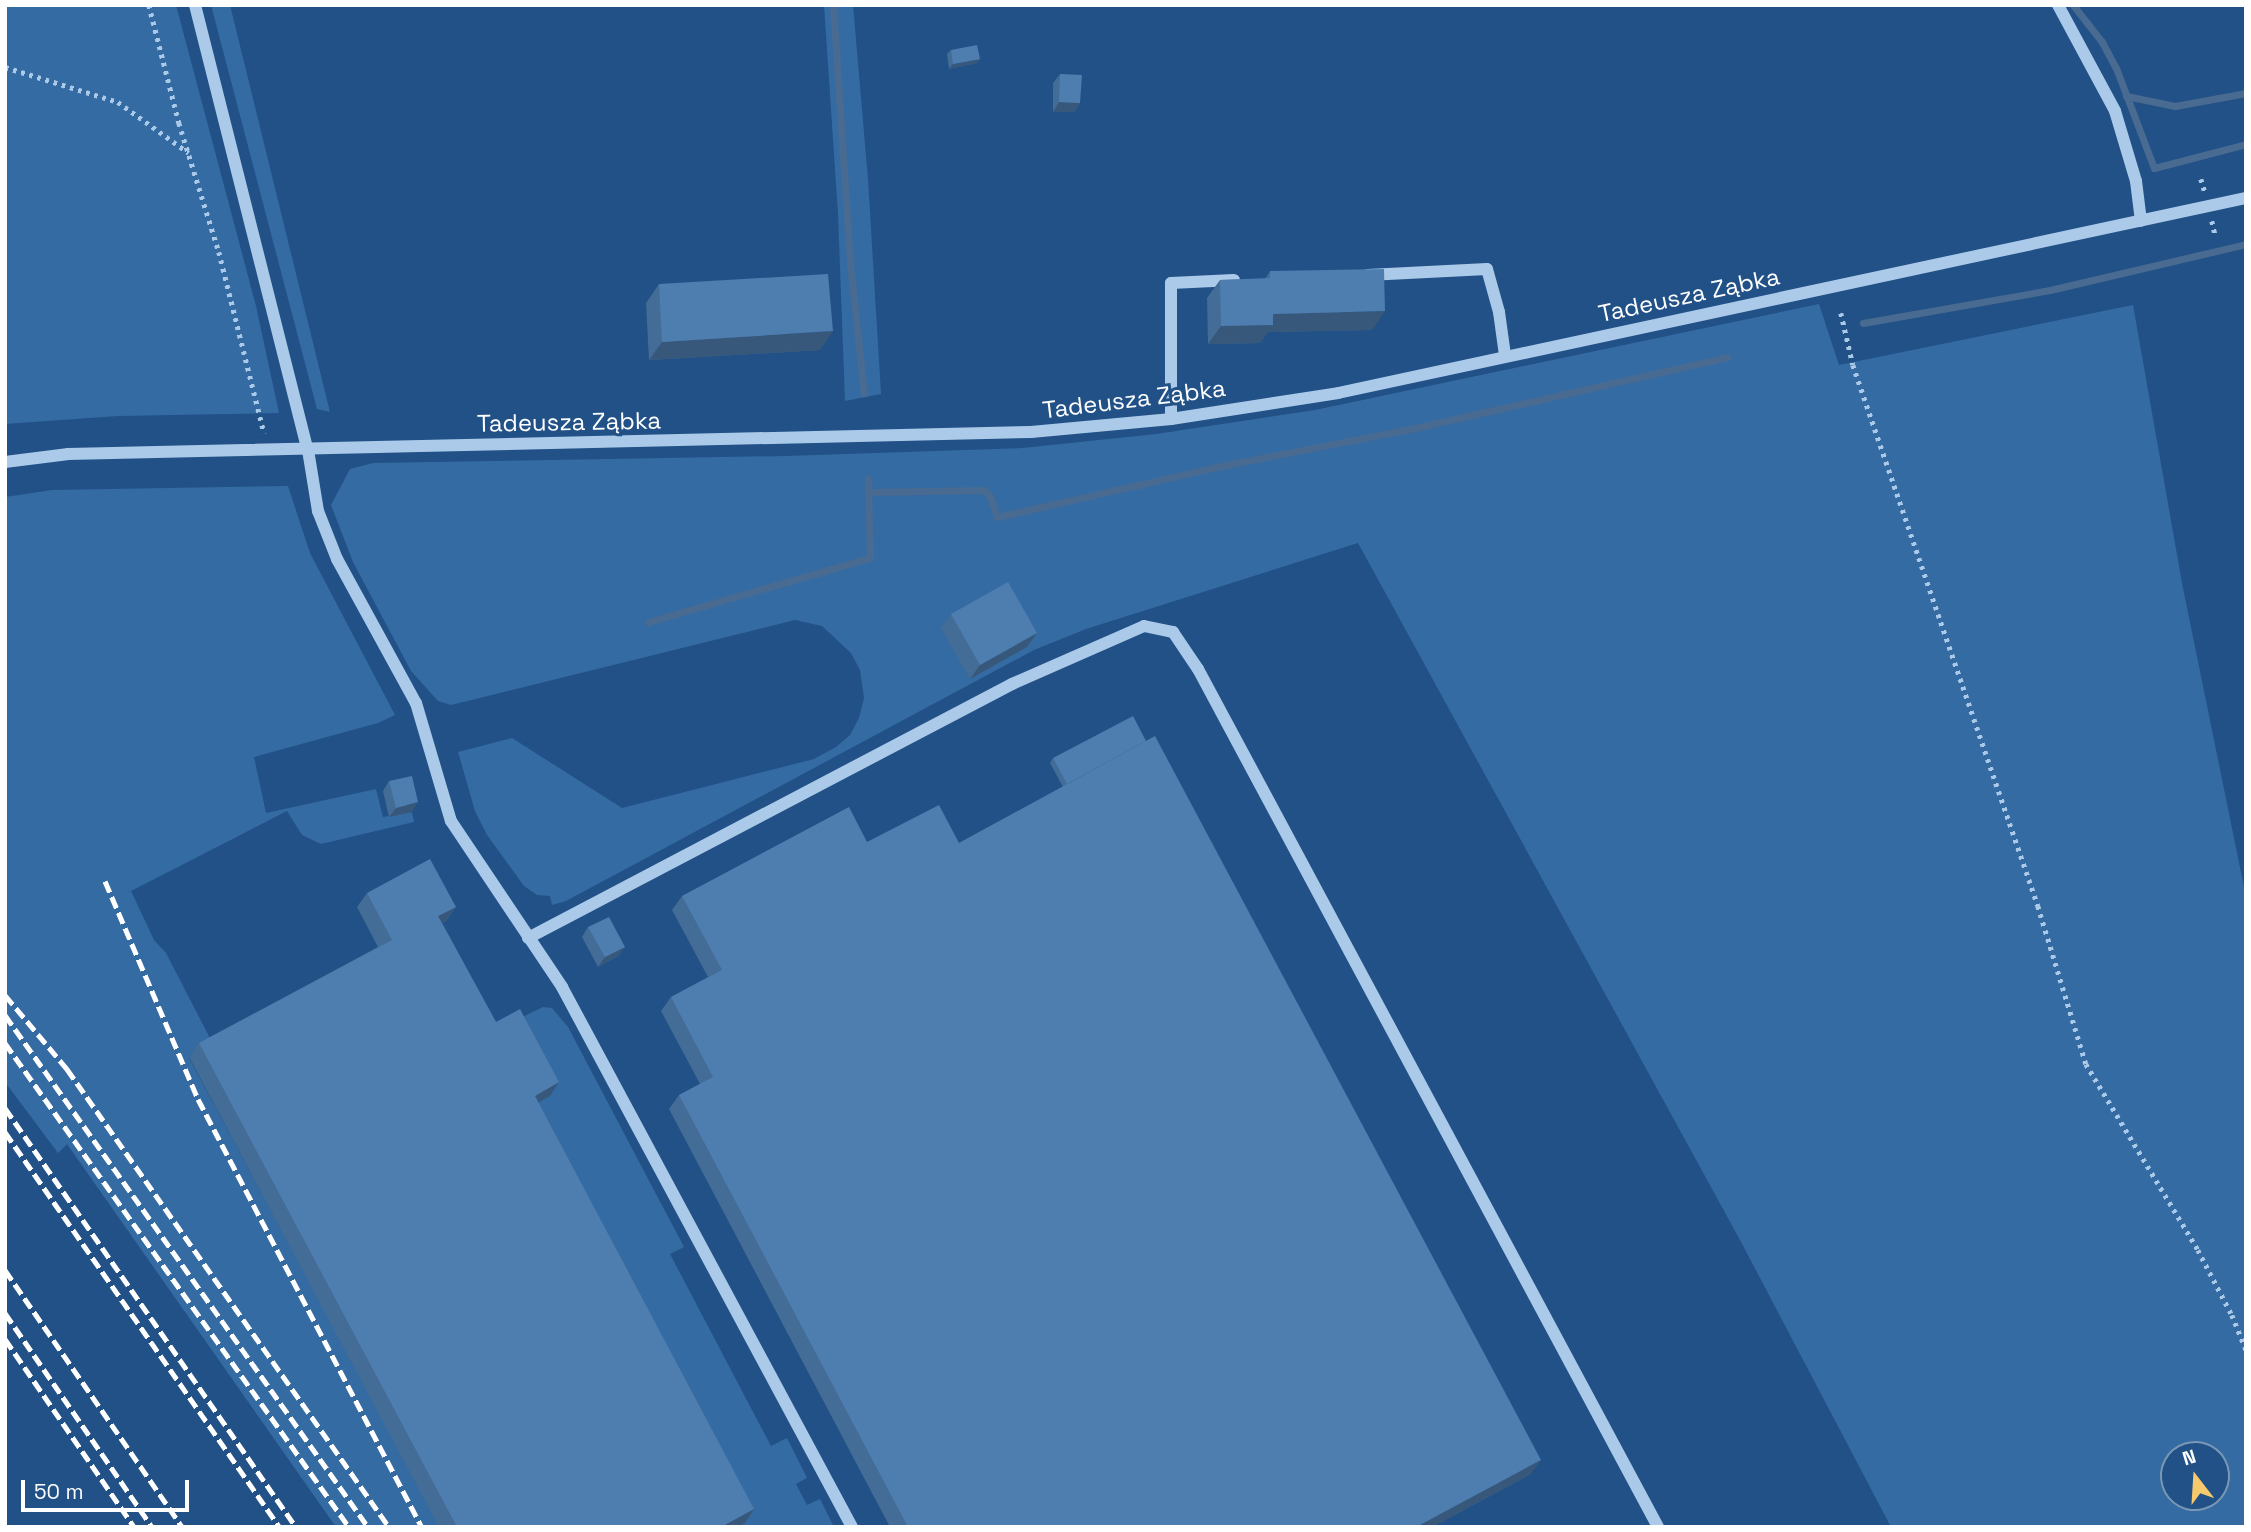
<!DOCTYPE html>
<html>
<head>
<meta charset="utf-8">
<style>
	body { margin:0 }
	#map { position:relative; width:2251px; height:1532px; overflow:hidden; background:#215186; font-family:"Space Grotesk",sans-serif }
	div>[style] { position:absolute }
	[style*='--x'] { left:calc(var(--x)*1px); top:calc(var(--y)*1px); width:calc(var(--w)*1px); rotate:calc(var(--a)*1deg) }
	.green>* { inset:0; background:#356ba3 }
	.stream>* { height:7px; margin:-3.5px; padding:0 3.5px; transform-origin:3.5px; border-radius:3.5px; background:#496b91 }
	.path>* { height:4.5px; margin-top:-2.25px; transform-origin:0; background:repeating-linear-gradient(90deg,#abcae9 0 3.5px,transparent 0 8.5px) }
	.minor>* { height:12px; margin:-6px; padding:0 6px; transform-origin:6px; border-radius:6px; background:#abcae9 }
	.rail>* { height:5px; margin-top:-2.5px; transform-origin:0; background:repeating-linear-gradient(90deg,#fff 0 12px,transparent 0 17px) }
	.wall>* { inset:0; background:#436c97 }
	.shaded-wall>* { inset:0; background:#37587b }
	.building>* { inset:0; background:#4e7db0 }
	span { translate:-50% -50%; white-space:nowrap; text-align:center; line-height:1.15; -webkit-text-stroke:6px #215186; paint-order:stroke }
	.street-label { font-size:24px; color:#fff }
	.frame { position:absolute; inset:0; border:7px solid #fff; pointer-events:none }
	.north { position:absolute; left:2160px; top:1441px; width:70px; height:70px; box-sizing:border-box; background:#215186; border:2px solid #7a97b6; border-radius:50%; rotate:343deg; font-size:19px; font-weight:700; line-height:28px; text-align:center; color:#fff }
	.north::after { content:''; display:block; margin:auto; width:24px; height:32px; background:#f6c96c; clip-path:polygon(50% 0,100% 100%,50% 72%,0 100%) }
	.scale { position:absolute; left:21px; top:1480px; width:168px; height:32px; box-sizing:border-box; border:4px solid #fff; border-top:0; padding-left:9px; font-size:21px; line-height:24px; white-space:nowrap; color:#fff; -webkit-text-stroke:5px #215186; paint-order:stroke }
</style>
</head>
<body>
<div id="map">
	<div class="green">
		<div style="clip-path:polygon(5px 5px,176px 5px,256px 306px,279px 413px,118px 416px,5px 424px)"></div>
		<div style="clip-path:polygon(211px 5px,230px 5px,330px 412px,317px 409px)"></div>
		<div style="clip-path:polygon(824px 5px,853px 5px,868px 179px,881px 394px,845px 401px,838px 214px)"></div>
		<div style="clip-path:polygon(evenodd,1819px 304px,1839px 365px,2133px 305px,2182px 583px,2246px 897px,2246px 1527px,1891px 1527px,1740px 1240px,1358px 543px,1086px 629px,1034px 650px,566px 901px,552px 905px,550px 896px,537px 895px,524px 886px,487px 835px,475px 811px,458px 752px,512px 738px,622px 808px,814px 759px,836px 747px,850px 735px,859px 718px,864px 698px,860px 670px,851px 653px,822px 626px,795px 620px,451px 705px,438px 701px,411px 671px,353px 562px,331px 505px,350px 469px,373px 463px,786px 456px,1023px 448px,1156px 434px,1315px 410px,1819px 304px,2174px 1455px,2216px 1455px,2216px 1497px,2174px 1497px,2174px 1455px)"></div>
		<div style="clip-path:polygon(288px 486px,310px 553px,395px 715px,378px 723px,254px 757px,266px 813px,376px 789px,383px 817px,412px 812px,414px 822px,321px 844px,302px 835px,287px 811px,131px 891px,154px 940px,166px 953px,213px 1044px,189px 1058px,363px 1382px,525px 1110px,549px 1096px,510px 1023px,543px 1007px,552px 1008px,568px 1027px,684px 1247px,670px 1254px,771px 1446px,787px 1438px,807px 1478px,796px 1484px,807px 1505px,820px 1499px,834px 1527px,336px 1527px,67px 1144px,58px 1153px,5px 1082px,5px 497px,52px 490px)"></div>
	</div>
	<div class="stream">
		<div style="--x:833;--y:5;--w:259;--a:86.2"></div>
		<div style="--x:850;--y:263;--w:131;--a:83.9"></div>
		<div style="--x:2073;--y:5;--w:47;--a:51.9"></div>
		<div style="--x:2102;--y:42;--w:30;--a:62"></div>
		<div style="--x:2116;--y:68;--w:107;--a:69.2"></div>
		<div style="--x:2154;--y:168;--w:95;--a:-14.6"></div>
		<div style="--x:2126;--y:96;--w:50;--a:11.5"></div>
		<div style="--x:2175;--y:106;--w:72;--a:-10.4"></div>
		<div style="--x:1863;--y:323;--w:190;--a:-10"></div>
		<div style="--x:2050;--y:290;--w:201;--a:-13.2"></div>
		<div style="--x:868;--y:492;--w:116;--a:-1"></div>
		<div style="--x:984;--y:490;--w:8;--a:45"></div>
		<div style="--x:990;--y:496;--w:22;--a:72"></div>
		<div style="--x:997;--y:517;--w:235;--a:-12.8"></div>
		<div style="--x:1226;--y:465;--w:193;--a:-11.1"></div>
		<div style="--x:1415;--y:428;--w:320;--a:-12.8"></div>
		<div style="--x:648;--y:622;--w:231;--a:-16.1"></div>
		<div style="--x:870;--y:558;--w:79;--a:-91.5"></div>
	</div>
	<div class="path">
		<div style="--x:149;--y:5;--w:122;--a:75.7"></div>
		<div style="--x:179;--y:123;--w:135;--a:72.8"></div>
		<div style="--x:219;--y:252;--w:187;--a:76"></div>
		<div style="--x:5;--y:67;--w:118;--a:17.2"></div>
		<div style="--x:118;--y:102;--w:87;--a:35.7"></div>
		<div style="--x:2201;--y:179;--w:14;--a:73"></div>
		<div style="--x:2212;--y:221;--w:13;--a:77"></div>
		<div style="--x:1841;--y:313;--w:53;--a:77"></div>
		<div style="--x:1853;--y:365;--w:572;--a:71.12"></div>
		<div style="--x:2038;--y:906;--w:165;--a:73.1"></div>
		<div style="--x:2086;--y:1064;--w:217;--a:58.9"></div>
		<div style="--x:2198;--y:1250;--w:73;--a:62.4"></div>
		<div style="--x:2232;--y:1315;--w:38;--a:68"></div>
	</div>
	<div class="minor">
		<div style="--x:195;--y:5;--w:459;--a:75.8"></div>
		<div style="--x:308;--y:450;--w:62;--a:80.7"></div>
		<div style="--x:318;--y:511;--w:52;--a:68.4"></div>
		<div style="--x:337;--y:559;--w:164;--a:61.3"></div>
		<div style="--x:416;--y:703;--w:123;--a:73.5"></div>
		<div style="--x:451;--y:821;--w:200;--a:56.2"></div>
		<div style="--x:562;--y:987;--w:613;--a:61.76"></div>
		<div style="--x:2058;--y:5;--w:120;--a:61.7"></div>
		<div style="--x:2115;--y:111;--w:73;--a:73.3"></div>
		<div style="--x:2136;--y:181;--w:40;--a:82.9"></div>
		<div style="--x:1368;--y:275;--w:119;--a:-2.9"></div>
		<div style="--x:1487;--y:269;--w:45;--a:74.4"></div>
		<div style="--x:1499;--y:312;--w:43;--a:82.1"></div>
		<div style="--x:1171;--y:419;--w:136;--a:-90"></div>
		<div style="--x:1171;--y:283;--w:63;--a:-2.7"></div>
		<div style="--x:5;--y:462;--w:64;--a:-7.2"></div>
		<div style="--x:68;--y:454;--w:963;--a:-1.31"></div>
		<div style="--x:1031;--y:432;--w:141;--a:-5.3"></div>
		<div style="--x:1171;--y:419;--w:169;--a:-8.8"></div>
		<div style="--x:1338;--y:393;--w:929;--a:-12.12"></div>
		<div style="--x:528;--y:938;--w:547;--a:-27.69"></div>
		<div style="--x:1012;--y:684;--w:144;--a:-23.7"></div>
		<div style="--x:1144;--y:626;--w:30;--a:12"></div>
		<div style="--x:1173;--y:632;--w:45;--a:56"></div>
		<div style="--x:1198;--y:669;--w:974;--a:61.8"></div>
	</div>
	<div class="rail">
		<div style="--x:105;--y:881;--w:237;--a:66.9"></div>
		<div style="--x:198;--y:1099;--w:483;--a:62.4"></div>
		<div style="--x:5;--y:995;--w:97;--a:50"></div>
		<div style="--x:67;--y:1069;--w:560;--a:54.89"></div>
		<div style="--x:5;--y:1015;--w:628;--a:54.66"></div>
		<div style="--x:5;--y:1043;--w:594;--a:54.6"></div>
		<div style="--x:5;--y:1108;--w:510;--a:55.22"></div>
		<div style="--x:5;--y:1132;--w:481;--a:55.2"></div>
		<div style="--x:5;--y:1270;--w:312;--a:55.4"></div>
		<div style="--x:5;--y:1313;--w:260;--a:55.5"></div>
		<div style="--x:5;--y:1339;--w:228;--a:55.5"></div>
	</div>
	<div class="wall">
		<div style="clip-path:polygon(951px 50px,980px 59px,977px 63px,949px 69px,947px 54px)"></div>
		<div style="clip-path:polygon(1060px 74px,1080px 103px,1074px 112px,1053px 112px,1053px 83px)"></div>
		<div style="clip-path:polygon(1270px 271px,1372px 330px,1268px 332px,1260px 343px,1208px 344px,1207px 298px,1220px 280px,1265px 279px)"></div>
		<div style="clip-path:polygon(659px 284px,820px 350px,649px 360px,646px 303px)"></div>
		<div style="clip-path:polygon(951px 614px,1027px 647px,970px 679px,941px 628px)"></div>
		<div style="clip-path:polygon(1053px 758px,1531px 1474px,1432px 1527px,890px 1527px,669px 1109px,679px 1095px,700px 1084px,661px 1011px,671px 997px,708px 977px,672px 910px,682px 896px,867px 842px,959px 843px,1063px 787px,1050px 763px)"></div>
		<div style="clip-path:polygon(389px 781px,412px 812px,389px 817px,383px 791px)"></div>
		<div style="clip-path:polygon(367px 893px,456px 907px,446px 921px,442px 923px,496px 1022px,559px 1082px,550px 1096px,538px 1102px,754px 1509px,745px 1523px,738px 1527px,439px 1527px,189px 1057px,199px 1043px,378px 947px,357px 907px)"></div>
		<div style="clip-path:polygon(588px 927px,625px 947px,618px 956px,598px 967px,582px 937px)"></div>
	</div>
	<div class="shaded-wall">
		<div style="clip-path:polygon(980px 59px,977px 63px,949px 69px,953px 64px)"></div>
		<div style="clip-path:polygon(1059px 102px,1080px 103px,1074px 112px,1053px 112px)"></div>
		<div style="clip-path:polygon(1385px 311px,1372px 330px,1268px 332px,1260px 343px,1208px 344px,1221px 326px,1273px 314px)"></div>
		<div style="clip-path:polygon(833px 331px,820px 350px,649px 360px,662px 342px)"></div>
		<div style="clip-path:polygon(1037px 633px,1027px 647px,970px 679px,980px 665px)"></div>
		<div style="clip-path:polygon(418px 802px,412px 812px,389px 817px,396px 808px)"></div>
		<div style="clip-path:polygon(456px 907px,446px 921px,428px 930px,438px 916px)"></div>
		<div style="clip-path:polygon(625px 947px,618px 956px,598px 967px,605px 957px)"></div>
		<div style="clip-path:polygon(559px 1082px,550px 1096px,525px 1110px,535px 1096px)"></div>
		<div style="clip-path:polygon(1541px 1460px,1531px 1474px,1432px 1527px,1416px 1527px)"></div>
		<div style="clip-path:polygon(754px 1509px,745px 1523px,738px 1527px,721px 1527px)"></div>
	</div>
	<div class="building">
		<div style="clip-path:polygon(977px 45px,980px 59px,953px 64px,951px 50px)"></div>
		<div style="clip-path:polygon(1060px 74px,1082px 75px,1080px 103px,1059px 102px)"></div>
		<div style="clip-path:polygon(1384px 269px,1385px 311px,1273px 314px,1273px 325px,1221px 326px,1220px 280px,1270px 278px,1270px 271px)"></div>
		<div style="clip-path:polygon(828px 274px,833px 331px,662px 342px,659px 284px)"></div>
		<div style="clip-path:polygon(1008px 582px,1037px 633px,980px 665px,951px 614px)"></div>
		<div style="clip-path:polygon(1133px 716px,1146px 741px,1067px 784px,1053px 758px)"></div>
		<div style="clip-path:polygon(1155px 736px,1541px 1460px,1416px 1527px,908px 1527px,679px 1095px,713px 1077px,671px 997px,722px 970px,682px 896px,849px 807px,867px 842px,939px 805px,959px 843px)"></div>
		<div style="clip-path:polygon(412px 776px,418px 802px,396px 808px,389px 781px)"></div>
		<div style="clip-path:polygon(430px 859px,456px 907px,438px 916px,496px 1022px,520px 1009px,559px 1082px,535px 1096px,754px 1509px,721px 1527px,457px 1527px,199px 1043px,392px 940px,367px 893px)"></div>
		<div style="clip-path:polygon(609px 917px,625px 947px,605px 957px,588px 927px)"></div>
	</div>
	<div class="street-label">
		<span style="left:1689px;top:295px;rotate:-12deg">Tadeusza Ząbka</span>
		<span style="left:1134px;top:399px;rotate:-7deg">Tadeusza Ząbka</span>
		<span style="left:569px;top:422px;rotate:-1deg">Tadeusza Ząbka</span>
	</div>
	<div class="frame"></div>
	<div class="north">N</div>
	<div class="scale">50 m</div>
</div>
</body>
</html>
